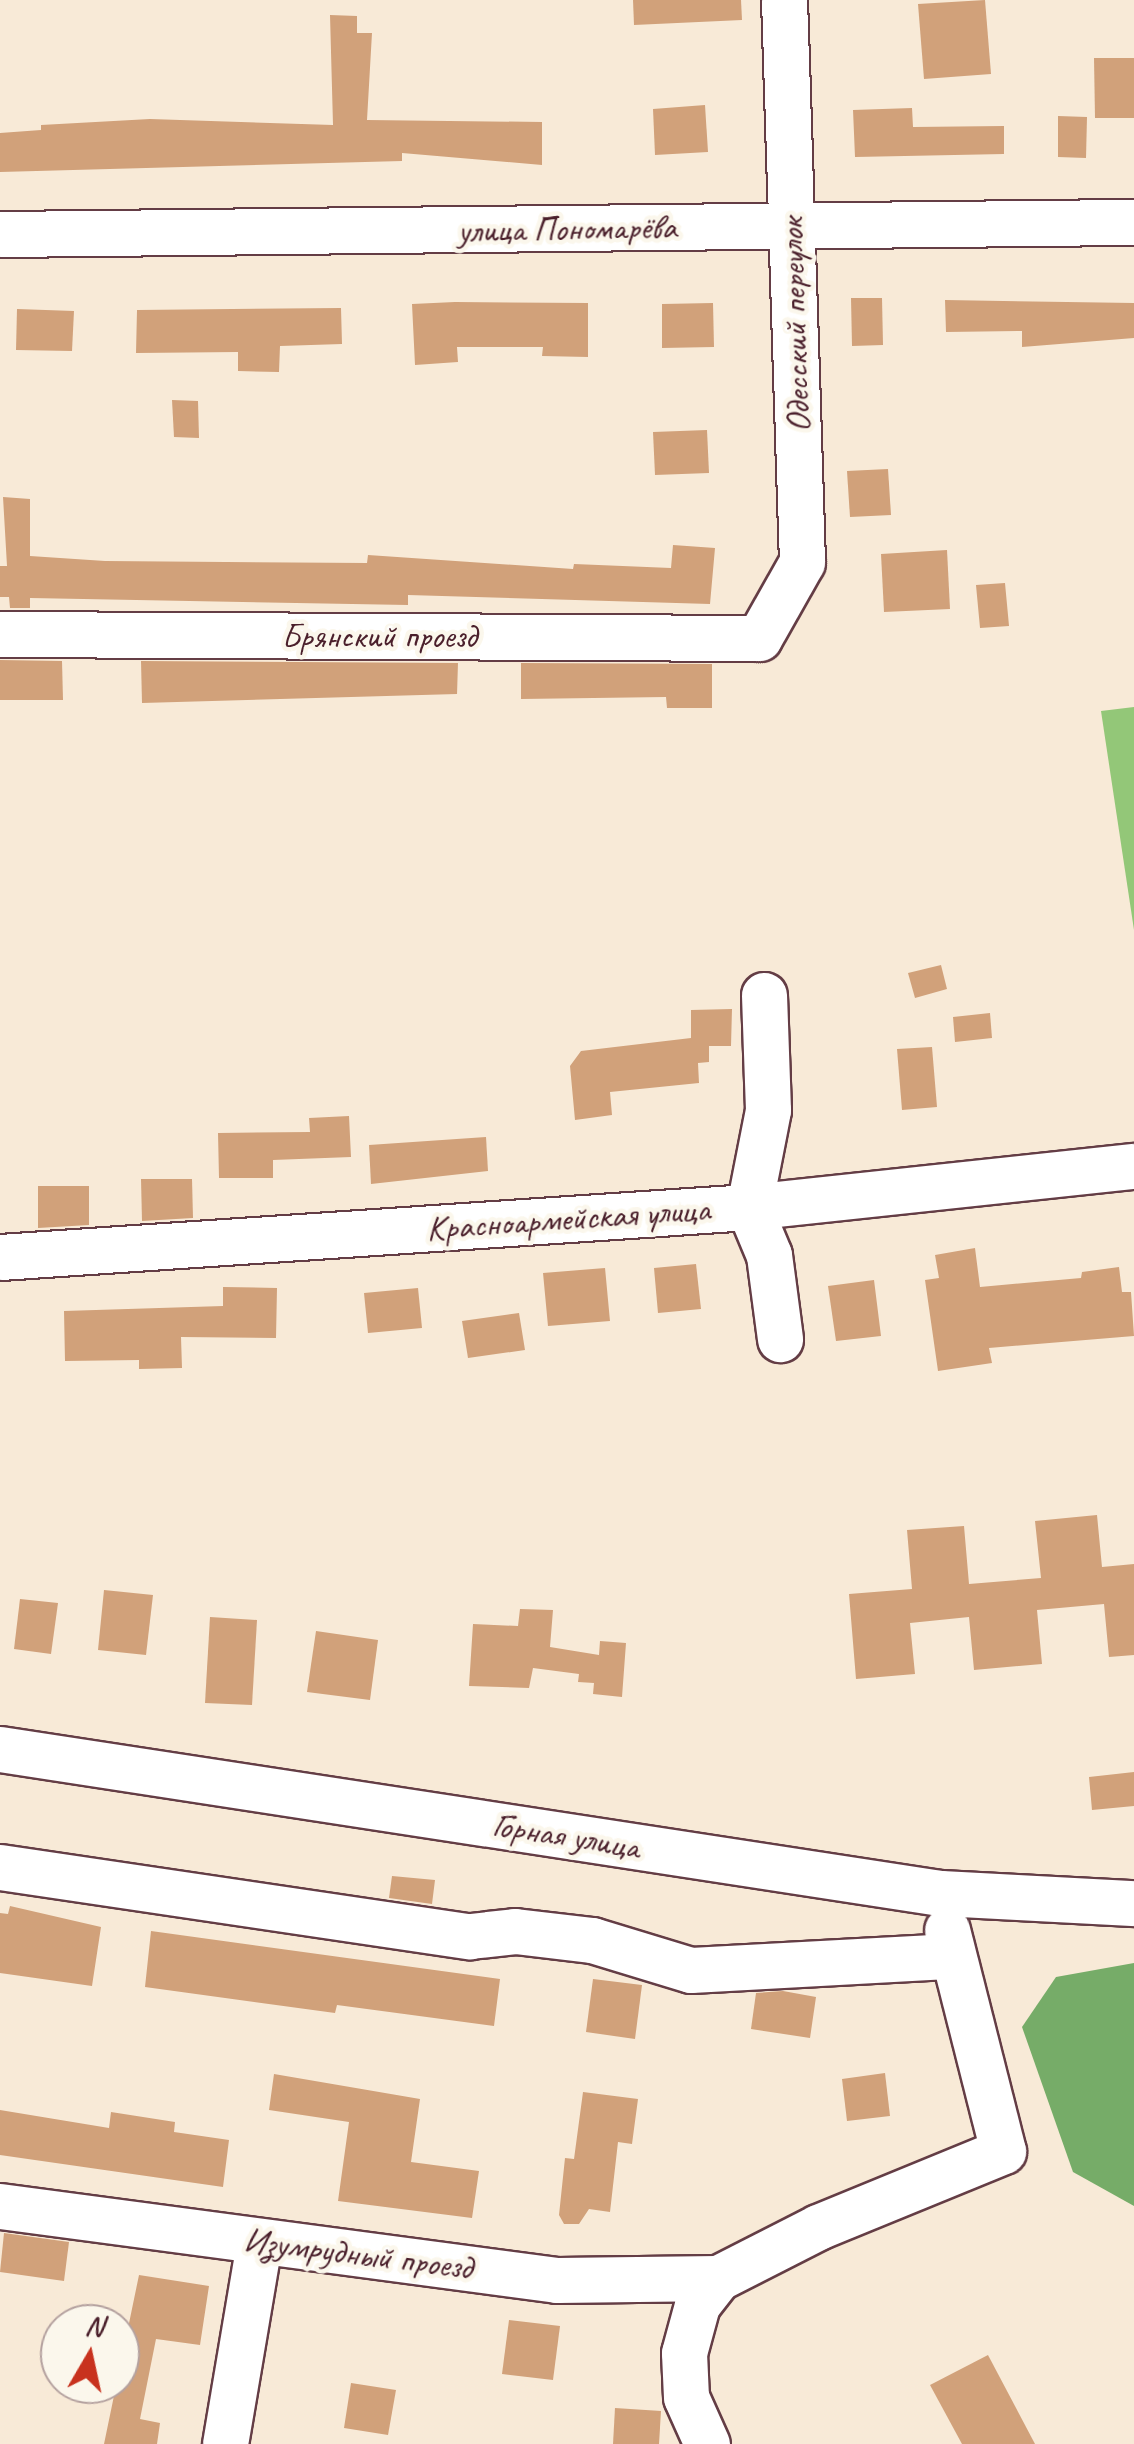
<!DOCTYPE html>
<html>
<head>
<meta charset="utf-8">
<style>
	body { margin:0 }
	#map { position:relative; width:1134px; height:2444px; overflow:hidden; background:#f8ead7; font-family:Caveat,sans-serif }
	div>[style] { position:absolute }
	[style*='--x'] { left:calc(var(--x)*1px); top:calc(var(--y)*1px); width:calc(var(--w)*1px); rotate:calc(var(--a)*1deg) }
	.green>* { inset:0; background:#93c778 }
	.forest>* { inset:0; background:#76ac68 }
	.building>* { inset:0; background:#d1a17a }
	.roads { filter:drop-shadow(2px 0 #643d45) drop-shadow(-2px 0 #643d45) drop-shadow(0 2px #643d45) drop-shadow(0 -2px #643d45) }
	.minor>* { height:45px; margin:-22.5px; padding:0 22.5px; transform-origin:22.5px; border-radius:22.5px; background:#fff }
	span { translate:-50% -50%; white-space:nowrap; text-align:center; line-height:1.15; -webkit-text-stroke:9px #fbf7ec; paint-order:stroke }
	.street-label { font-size:35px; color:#4a1f2b }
	.north { position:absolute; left:40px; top:2304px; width:100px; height:100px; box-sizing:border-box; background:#fbf7ec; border:2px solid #b4a19f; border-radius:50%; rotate:9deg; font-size:28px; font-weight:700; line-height:40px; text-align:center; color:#4a1f2b }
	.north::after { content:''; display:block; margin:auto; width:35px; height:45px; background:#c8321e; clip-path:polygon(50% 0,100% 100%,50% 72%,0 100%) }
</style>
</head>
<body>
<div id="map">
	<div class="green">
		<div style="clip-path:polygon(1134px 707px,1134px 930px,1101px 711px)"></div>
	</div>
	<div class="forest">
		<div style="clip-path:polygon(1134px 1963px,1134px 2206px,1073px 2172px,1022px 2027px,1056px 1977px)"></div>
	</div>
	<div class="building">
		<div style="clip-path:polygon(633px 0,741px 0,742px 20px,634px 25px)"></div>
		<div style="clip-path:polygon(985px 0,991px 74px,924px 79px,918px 4px)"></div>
		<div style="clip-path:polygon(330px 15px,357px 16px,357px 33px,372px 33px,367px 120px,542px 122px,542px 165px,402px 153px,402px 161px,0 172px,0 133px,41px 130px,41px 125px,150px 119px,333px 125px)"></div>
		<div style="clip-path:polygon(1094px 58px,1134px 58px,1134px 118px,1095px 118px)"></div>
		<div style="clip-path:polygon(705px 105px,708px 152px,655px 155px,653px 109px)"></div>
		<div style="clip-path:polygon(912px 108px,913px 127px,1004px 126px,1004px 154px,855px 157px,853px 110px)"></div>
		<div style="clip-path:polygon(1058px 116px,1087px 117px,1086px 158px,1058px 157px)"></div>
		<div style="clip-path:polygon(851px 298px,882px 298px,883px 345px,852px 346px)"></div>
		<div style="clip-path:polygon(945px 300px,1134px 303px,1134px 338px,1022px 347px,1022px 331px,946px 332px)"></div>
		<div style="clip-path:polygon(455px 302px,588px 303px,588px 357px,542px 356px,543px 347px,457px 347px,458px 362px,415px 365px,412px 304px)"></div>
		<div style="clip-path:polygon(713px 303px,714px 347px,662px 348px,662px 304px)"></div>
		<div style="clip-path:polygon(341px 308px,342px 344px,280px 346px,279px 372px,238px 371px,238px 352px,136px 353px,137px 310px)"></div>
		<div style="clip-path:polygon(17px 309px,74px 311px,72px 351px,16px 350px)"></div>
		<div style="clip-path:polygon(172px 400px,198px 401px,199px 438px,174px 437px)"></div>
		<div style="clip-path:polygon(707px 430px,709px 473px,655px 475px,653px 432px)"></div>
		<div style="clip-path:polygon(888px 469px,891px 515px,850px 517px,847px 471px)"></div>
		<div style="clip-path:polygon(3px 497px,30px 499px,30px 556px,105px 561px,367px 563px,368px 555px,573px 569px,574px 564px,671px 568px,673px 545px,715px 548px,710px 604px,408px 595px,408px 605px,30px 598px,30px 608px,10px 608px,9px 597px,0 597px,0 566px,7px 566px)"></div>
		<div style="clip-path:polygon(947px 550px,950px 609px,884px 612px,881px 554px)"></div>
		<div style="clip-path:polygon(1005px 583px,1009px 626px,980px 628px,976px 585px)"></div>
		<div style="clip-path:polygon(0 660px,62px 661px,63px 700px,0 700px)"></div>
		<div style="clip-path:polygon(141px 661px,458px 663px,457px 694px,142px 703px)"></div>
		<div style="clip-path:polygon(521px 663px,712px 664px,712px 708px,667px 708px,666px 697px,521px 699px)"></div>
		<div style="clip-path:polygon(941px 965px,947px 989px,915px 998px,908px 973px)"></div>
		<div style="clip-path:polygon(732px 1009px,731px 1046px,709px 1046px,709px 1062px,698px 1063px,699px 1083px,610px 1092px,612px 1115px,575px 1120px,570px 1066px,581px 1051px,691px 1038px,691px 1010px)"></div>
		<div style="clip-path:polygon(990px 1013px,992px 1038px,955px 1042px,953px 1017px)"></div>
		<div style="clip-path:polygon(932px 1047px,937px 1107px,902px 1110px,897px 1049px)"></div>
		<div style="clip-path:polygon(349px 1116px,351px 1157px,273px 1160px,273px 1178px,219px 1178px,218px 1133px,310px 1132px,309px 1118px)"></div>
		<div style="clip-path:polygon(486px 1137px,488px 1171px,371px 1184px,369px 1145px)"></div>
		<div style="clip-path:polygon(141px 1179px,192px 1179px,193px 1218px,142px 1221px)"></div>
		<div style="clip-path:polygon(38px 1186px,89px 1186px,89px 1225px,38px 1228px)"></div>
		<div style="clip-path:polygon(975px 1248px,980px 1287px,1081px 1278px,1082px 1272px,1119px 1267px,1122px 1292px,1131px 1292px,1134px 1336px,989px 1348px,992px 1363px,938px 1371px,925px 1280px,939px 1278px,935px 1255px)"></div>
		<div style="clip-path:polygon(696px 1264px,701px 1309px,658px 1313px,654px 1268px)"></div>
		<div style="clip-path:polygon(605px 1268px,610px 1321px,548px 1326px,543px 1273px)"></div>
		<div style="clip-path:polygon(874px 1280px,881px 1336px,836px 1341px,828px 1286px)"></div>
		<div style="clip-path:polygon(223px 1287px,277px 1288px,276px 1338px,181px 1337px,182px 1368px,139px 1369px,139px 1360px,65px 1361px,64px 1311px,223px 1306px)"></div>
		<div style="clip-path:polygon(418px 1288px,422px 1328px,368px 1333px,364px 1293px)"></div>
		<div style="clip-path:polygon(519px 1313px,525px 1350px,468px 1358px,462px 1321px)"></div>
		<div style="clip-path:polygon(1097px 1515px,1102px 1567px,1134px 1564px,1134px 1655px,1109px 1657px,1104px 1604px,1037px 1610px,1042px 1664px,974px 1670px,969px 1617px,910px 1623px,915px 1674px,856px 1679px,849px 1594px,912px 1589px,907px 1530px,964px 1526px,969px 1584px,1041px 1578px,1035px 1521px)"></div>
		<div style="clip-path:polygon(104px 1590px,153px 1595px,146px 1655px,98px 1650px)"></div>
		<div style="clip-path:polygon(20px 1599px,58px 1603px,51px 1654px,14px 1649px)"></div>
		<div style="clip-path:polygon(520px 1609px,553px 1610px,550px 1647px,599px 1655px,600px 1641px,626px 1643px,622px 1697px,593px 1694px,594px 1683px,578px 1682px,579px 1674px,533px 1668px,529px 1688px,469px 1686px,473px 1624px,518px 1626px)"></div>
		<div style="clip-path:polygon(210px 1617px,257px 1620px,252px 1705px,205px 1703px)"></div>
		<div style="clip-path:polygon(316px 1631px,378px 1640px,370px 1700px,307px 1692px)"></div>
		<div style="clip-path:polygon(1134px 1772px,1134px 1806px,1092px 1810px,1089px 1777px)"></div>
		<div style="clip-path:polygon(392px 1876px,435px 1880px,432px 1904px,389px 1898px)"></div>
		<div style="clip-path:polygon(10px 1906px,101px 1927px,92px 1986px,0 1973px,0 1913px,8px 1914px)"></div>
		<div style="clip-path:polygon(151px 1931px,500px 1979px,494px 2026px,337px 2005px,335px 2013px,145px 1987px)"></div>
		<div style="clip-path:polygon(593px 1979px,642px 1985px,635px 2039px,586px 2032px)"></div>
		<div style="clip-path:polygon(783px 1991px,816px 1997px,810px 2038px,751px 2029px,756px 1993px)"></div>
		<div style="clip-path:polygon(885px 2073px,890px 2116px,847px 2121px,842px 2079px)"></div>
		<div style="clip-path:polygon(274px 2074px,420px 2099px,411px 2162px,479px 2171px,472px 2218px,338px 2201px,349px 2122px,269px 2110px)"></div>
		<div style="clip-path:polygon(583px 2092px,638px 2099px,632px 2144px,618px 2142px,610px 2212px,589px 2209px,579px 2224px,564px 2224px,559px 2215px,565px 2158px,574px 2159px)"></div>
		<div style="clip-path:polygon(0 2110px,109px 2128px,111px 2112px,175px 2122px,174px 2132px,229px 2140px,223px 2187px,0 2155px)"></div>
		<div style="clip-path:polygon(4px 2233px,69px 2242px,64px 2281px,0 2272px)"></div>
		<div style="clip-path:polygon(139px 2275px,209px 2286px,200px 2345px,156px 2339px,140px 2419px,160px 2423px,157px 2444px,104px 2444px)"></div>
		<div style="clip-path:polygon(509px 2320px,560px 2326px,553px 2380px,502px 2374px)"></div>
		<div style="clip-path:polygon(988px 2355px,1035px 2444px,962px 2444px,930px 2385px)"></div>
		<div style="clip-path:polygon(351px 2383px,396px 2390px,388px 2435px,344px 2428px)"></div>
		<div style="clip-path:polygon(615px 2408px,661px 2411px,659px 2444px,613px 2444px)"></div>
	</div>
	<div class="roads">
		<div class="minor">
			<div style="--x:0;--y:234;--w:1134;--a:-0.61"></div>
			<div style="--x:0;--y:634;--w:759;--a:0.3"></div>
			<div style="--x:759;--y:638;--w:87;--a:-60.5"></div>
			<div style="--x:802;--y:562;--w:562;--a:-91.83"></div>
			<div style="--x:764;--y:995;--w:115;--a:88"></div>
			<div style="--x:768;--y:1110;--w:99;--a:101.1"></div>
			<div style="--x:749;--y:1207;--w:52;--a:67.4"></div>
			<div style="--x:769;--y:1255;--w:85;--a:82.5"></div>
			<div style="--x:0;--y:1257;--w:751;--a:-3.82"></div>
			<div style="--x:749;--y:1207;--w:387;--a:-6.1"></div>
			<div style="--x:0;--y:1749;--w:951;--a:8.71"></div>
			<div style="--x:940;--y:1893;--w:194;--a:3"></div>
			<div style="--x:0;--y:1867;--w:475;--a:8.4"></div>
			<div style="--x:470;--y:1936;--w:45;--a:-6.3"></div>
			<div style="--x:515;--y:1931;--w:78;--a:6.7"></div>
			<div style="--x:592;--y:1940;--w:103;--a:16.9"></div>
			<div style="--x:691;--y:1970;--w:261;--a:-3.1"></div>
			<div style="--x:0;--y:2206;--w:562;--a:7.57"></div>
			<div style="--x:557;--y:2280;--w:161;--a:-0.7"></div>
			<div style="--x:225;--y:2444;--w:205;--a:-80.4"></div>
			<div style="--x:707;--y:2444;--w:51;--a:-114.1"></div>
			<div style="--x:686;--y:2397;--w:44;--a:-92.6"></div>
			<div style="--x:684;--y:2353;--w:50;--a:-74.8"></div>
			<div style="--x:697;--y:2305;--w:34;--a:-52"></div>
			<div style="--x:718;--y:2278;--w:112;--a:-27"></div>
			<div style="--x:818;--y:2227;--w:200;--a:-22.3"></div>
			<div style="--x:1003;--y:2151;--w:228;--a:-104.2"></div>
		</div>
	</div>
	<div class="street-label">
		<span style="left:567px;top:229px;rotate:-1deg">улица Пономарёва</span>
		<span style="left:795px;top:325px;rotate:-92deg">Одесский переулок</span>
		<span style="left:379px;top:636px">Брянский проезд</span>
		<span style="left:568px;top:1219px;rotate:-4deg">Красноармейская улица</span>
		<span style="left:566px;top:1836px;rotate:9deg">Горная улица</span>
		<span style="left:358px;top:2254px;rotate:7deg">Изумрудный проезд</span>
	</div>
	<div class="north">N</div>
</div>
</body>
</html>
